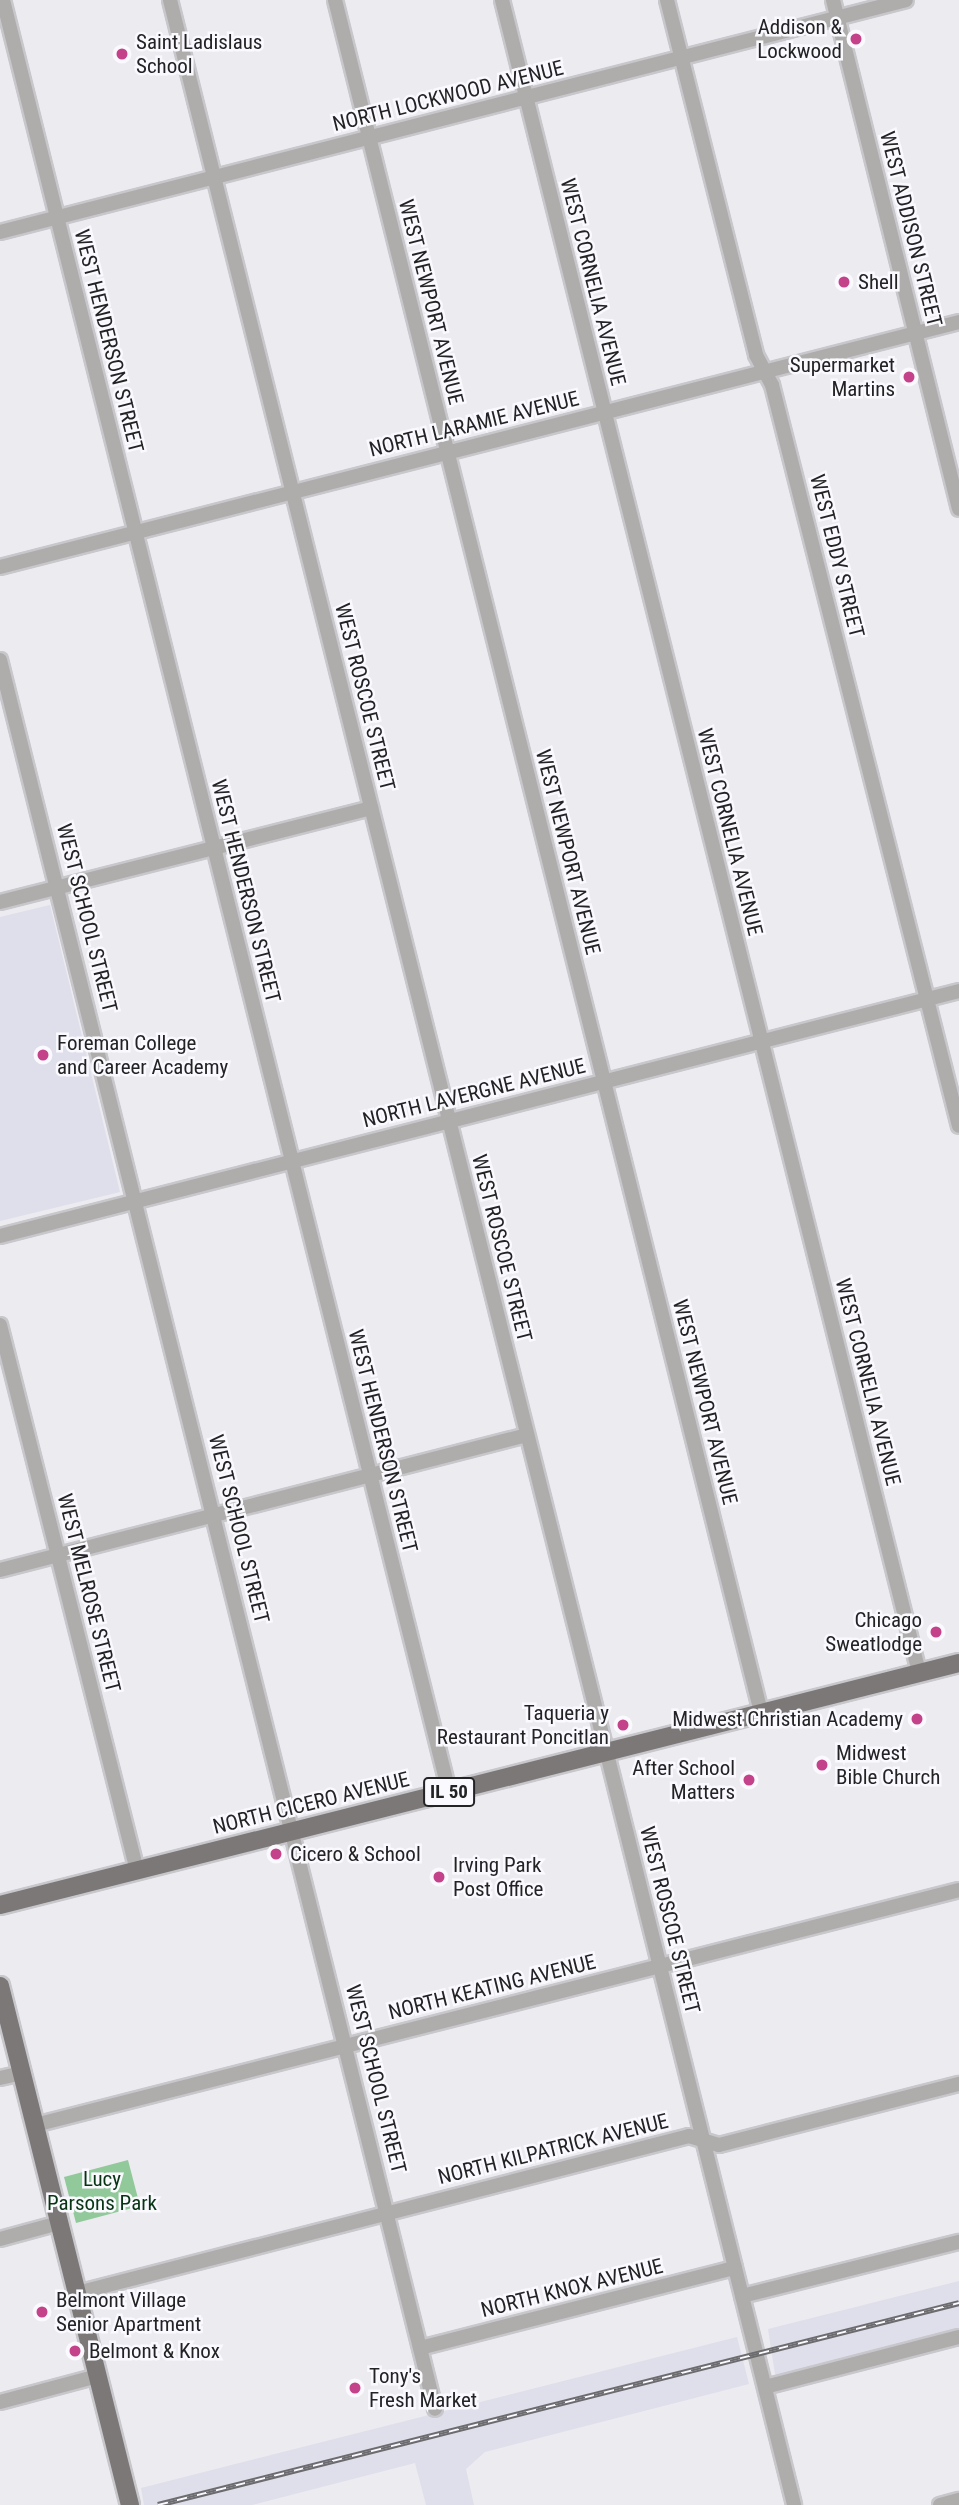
<!DOCTYPE html>
<html>
<head>
<meta charset="utf-8">
<style>
	body { margin:0 }
	#map { position:relative; width:959px; height:2505px; overflow:hidden; background:#ecebf0; font-family:"Roboto Condensed",sans-serif }
	div>[style] { position:absolute }
	[style*='--x'] { left:calc(var(--x)*1px); top:calc(var(--y)*1px); width:calc(var(--w)*1px); rotate:calc(var(--a)*1deg) }
	.built>* { inset:0; background:#dfdeeb }
	.green>* { inset:0; background:#92c99a }
	.roads { filter:drop-shadow(2px 0 #c8c7cb) drop-shadow(-2px 0 #c8c7cb) drop-shadow(0 2px #c8c7cb) drop-shadow(0 -2px #c8c7cb) }
	.minor>* { height:14px; margin:-7px; padding:0 7px; transform-origin:7px; border-radius:7px; background:#afadac }
	.major>* { height:18px; margin:-9px; padding:0 9px; transform-origin:9px; border-radius:9px; background:#7c7878 }
	.rail>* { height:6px; margin-top:-3px; transform-origin:0; background:repeating-linear-gradient(90deg,#f9f9fe 0 10px,#6c6c6f 0 20px); box-sizing:border-box; border-block:2px solid #6c6c6f }
	.dots>* { width:19px; height:19px; translate:-50% -50%; box-sizing:border-box; border:4px solid #f9f9fe; border-radius:50% }
	span { translate:-50% -50%; white-space:nowrap; text-align:center; line-height:1.15; -webkit-text-stroke:5px #f9f9fe; paint-order:stroke }
	.shield-label span { padding:2px 5px; background:#f9f9fe; border:2px solid; border-radius:5px; -webkit-text-stroke-width:0 }
	.shield-label { font-size:19px; color:#232325; font-weight:700 }
	.poi-label { font-size:21px; color:#232325 }
	.right { translate:-100% -50%; text-align:right }
	.left { translate:0 -50%; text-align:left }
	.street-label { font-size:21px; color:#232325 }
	.park-label { font-size:21px; color:#073514 }
</style>
</head>
<body>
<div id="map">
	<div class="built">
		<div style="clip-path:polygon(50px 905px,120px 1192px,0 1221px,0 917px)"></div>
		<div style="clip-path:polygon(959px 2281px,959px 2332px,778px 2378px,775px 2374px,768px 2329px)"></div>
		<div style="clip-path:polygon(737px 2337px,749px 2384px,485px 2452px,466px 2469px,474px 2505px,426px 2505px,415px 2463px,252px 2505px,144px 2505px,141px 2488px)"></div>
	</div>
	<div class="green">
		<div style="clip-path:polygon(128px 2160px,140px 2206px,76px 2223px,64px 2177px)"></div>
	</div>
	<div class="roads">
		<div class="minor">
			<div style="--x:3;--y:0;--w:1847;--a:76.02"></div>
			<div style="--x:170;--y:0;--w:2582;--a:76.01"></div>
			<div style="--x:335;--y:0;--w:1765;--a:76.03"></div>
			<div style="--x:502;--y:0;--w:1724;--a:76"></div>
			<div style="--x:667;--y:0;--w:366;--a:75.9"></div>
			<div style="--x:756;--y:355;--w:34;--a:62"></div>
			<div style="--x:772;--y:385;--w:764;--a:75.84"></div>
			<div style="--x:833;--y:0;--w:524;--a:76.1"></div>
			<div style="--x:0;--y:232;--w:935;--a:-14.36"></div>
			<div style="--x:0;--y:567;--w:990;--a:-14.33"></div>
			<div style="--x:0;--y:660;--w:1802;--a:76.03"></div>
			<div style="--x:0;--y:902;--w:383;--a:-14.2"></div>
			<div style="--x:0;--y:1236;--w:990;--a:-14.33"></div>
			<div style="--x:0;--y:1325;--w:563;--a:75.91"></div>
			<div style="--x:0;--y:1570;--w:544;--a:-14.37"></div>
			<div style="--x:0;--y:2078;--w:23;--a:-13"></div>
			<div style="--x:35;--y:2125;--w:953;--a:-14.27"></div>
			<div style="--x:0;--y:2239;--w:61;--a:-15.2"></div>
			<div style="--x:77;--y:2293;--w:632;--a:-14.39"></div>
			<div style="--x:689;--y:2136;--w:31;--a:17"></div>
			<div style="--x:719;--y:2145;--w:248;--a:-14.3"></div>
			<div style="--x:742;--y:2296;--w:224;--a:-14"></div>
			<div style="--x:420;--y:2348;--w:325;--a:-14.3"></div>
			<div style="--x:765;--y:2387;--w:200;--a:-14.5"></div>
			<div style="--x:0;--y:2402;--w:101;--a:-14.9"></div>
			<div style="--x:940;--y:2505;--w:20;--a:-15"></div>
		</div>
		<div class="major">
			<div style="--x:0;--y:1905;--w:989;--a:-14.16"></div>
			<div style="--x:0;--y:1986;--w:535;--a:75.94"></div>
		</div>
	</div>
	<div class="rail">
		<div style="--x:158;--y:2505;--w:826;--a:-14.15"></div>
	</div>
	<div class="dots">
		<div style="left:856px;top:39px;background:#c4428a"></div>
		<div style="left:122px;top:54px;background:#c4428a"></div>
		<div style="left:844px;top:282px;background:#c4428a"></div>
		<div style="left:909px;top:377px;background:#c4428a"></div>
		<div style="left:43px;top:1055px;background:#c4428a"></div>
		<div style="left:936px;top:1632px;background:#c4428a"></div>
		<div style="left:917px;top:1719px;background:#c4428a"></div>
		<div style="left:623px;top:1725px;background:#c4428a"></div>
		<div style="left:822px;top:1765px;background:#c4428a"></div>
		<div style="left:749px;top:1780px;background:#c4428a"></div>
		<div style="left:276px;top:1854px;background:#c4428a"></div>
		<div style="left:439px;top:1877px;background:#c4428a"></div>
		<div style="left:42px;top:2312px;background:#c4428a"></div>
		<div style="left:75px;top:2351px;background:#c4428a"></div>
		<div style="left:355px;top:2388px;background:#c4428a"></div>
	</div>
	<div class="shield-label">
		<span style="left:449px;top:1792px">IL 50</span>
	</div>
	<div class="poi-label">
		<span class="right" style="left:842px;top:39px">Addison &amp;<br>Lockwood</span>
		<span class="left" style="left:136px;top:54px">Saint Ladislaus<br>School</span>
		<span class="left" style="left:858px;top:282px">Shell</span>
		<span class="right" style="left:895px;top:377px">Supermarket<br>Martins</span>
		<span class="left" style="left:57px;top:1055px">Foreman College<br>and Career Academy</span>
		<span class="right" style="left:922px;top:1632px">Chicago<br>Sweatlodge</span>
		<span class="right" style="left:609px;top:1725px">Taqueria y<br>Restaurant Poncitlan</span>
		<span class="right" style="left:903px;top:1719px">Midwest Christian Academy</span>
		<span class="left" style="left:836px;top:1765px">Midwest<br>Bible Church</span>
		<span class="right" style="left:735px;top:1780px">After School<br>Matters</span>
		<span class="left" style="left:290px;top:1854px">Cicero &amp; School</span>
		<span class="left" style="left:453px;top:1877px">Irving Park<br>Post Office</span>
		<span class="left" style="left:56px;top:2312px">Belmont Village<br>Senior Apartment</span>
		<span class="left" style="left:89px;top:2351px">Belmont &amp; Knox</span>
		<span class="left" style="left:369px;top:2388px">Tony's<br>Fresh Market</span>
	</div>
	<div class="street-label">
		<span style="left:448px;top:96px;rotate:-14deg">NORTH LOCKWOOD AVENUE</span>
		<span style="left:911px;top:229px;rotate:76deg">WEST ADDISON STREET</span>
		<span style="left:593px;top:282px;rotate:76deg">WEST CORNELIA AVENUE</span>
		<span style="left:431px;top:302px;rotate:76deg">WEST NEWPORT AVENUE</span>
		<span style="left:109px;top:341px;rotate:76deg">WEST HENDERSON STREET</span>
		<span style="left:474px;top:424px;rotate:-14deg">NORTH LARAMIE AVENUE</span>
		<span style="left:837px;top:556px;rotate:76deg">WEST EDDY STREET</span>
		<span style="left:365px;top:697px;rotate:76deg">WEST ROSCOE STREET</span>
		<span style="left:730px;top:832px;rotate:76deg">WEST CORNELIA AVENUE</span>
		<span style="left:568px;top:852px;rotate:76deg">WEST NEWPORT AVENUE</span>
		<span style="left:246px;top:891px;rotate:76deg">WEST HENDERSON STREET</span>
		<span style="left:87px;top:918px;rotate:76deg">WEST SCHOOL STREET</span>
		<span style="left:474px;top:1093px;rotate:-14deg">NORTH LAVERGNE AVENUE</span>
		<span style="left:502px;top:1248px;rotate:76deg">WEST ROSCOE STREET</span>
		<span style="left:868px;top:1382px;rotate:76deg">WEST CORNELIA AVENUE</span>
		<span style="left:705px;top:1402px;rotate:76deg">WEST NEWPORT AVENUE</span>
		<span style="left:383px;top:1441px;rotate:76deg">WEST HENDERSON STREET</span>
		<span style="left:239px;top:1529px;rotate:76deg">WEST SCHOOL STREET</span>
		<span style="left:89px;top:1593px;rotate:76deg">WEST MELROSE STREET</span>
		<span style="left:311px;top:1803px;rotate:-14deg">NORTH CICERO AVENUE</span>
		<span style="left:670px;top:1920px;rotate:76deg">WEST ROSCOE STREET</span>
		<span style="left:492px;top:1987px;rotate:-14deg">NORTH KEATING AVENUE</span>
		<span style="left:376px;top:2079px;rotate:76deg">WEST SCHOOL STREET</span>
		<span style="left:553px;top:2149px;rotate:-14deg">NORTH KILPATRICK AVENUE</span>
		<span style="left:572px;top:2288px;rotate:-14deg">NORTH KNOX AVENUE</span>
	</div>
	<div class="park-label">
		<span style="left:102px;top:2191px">Lucy<br>Parsons Park</span>
	</div>
</div>
</body>
</html>
